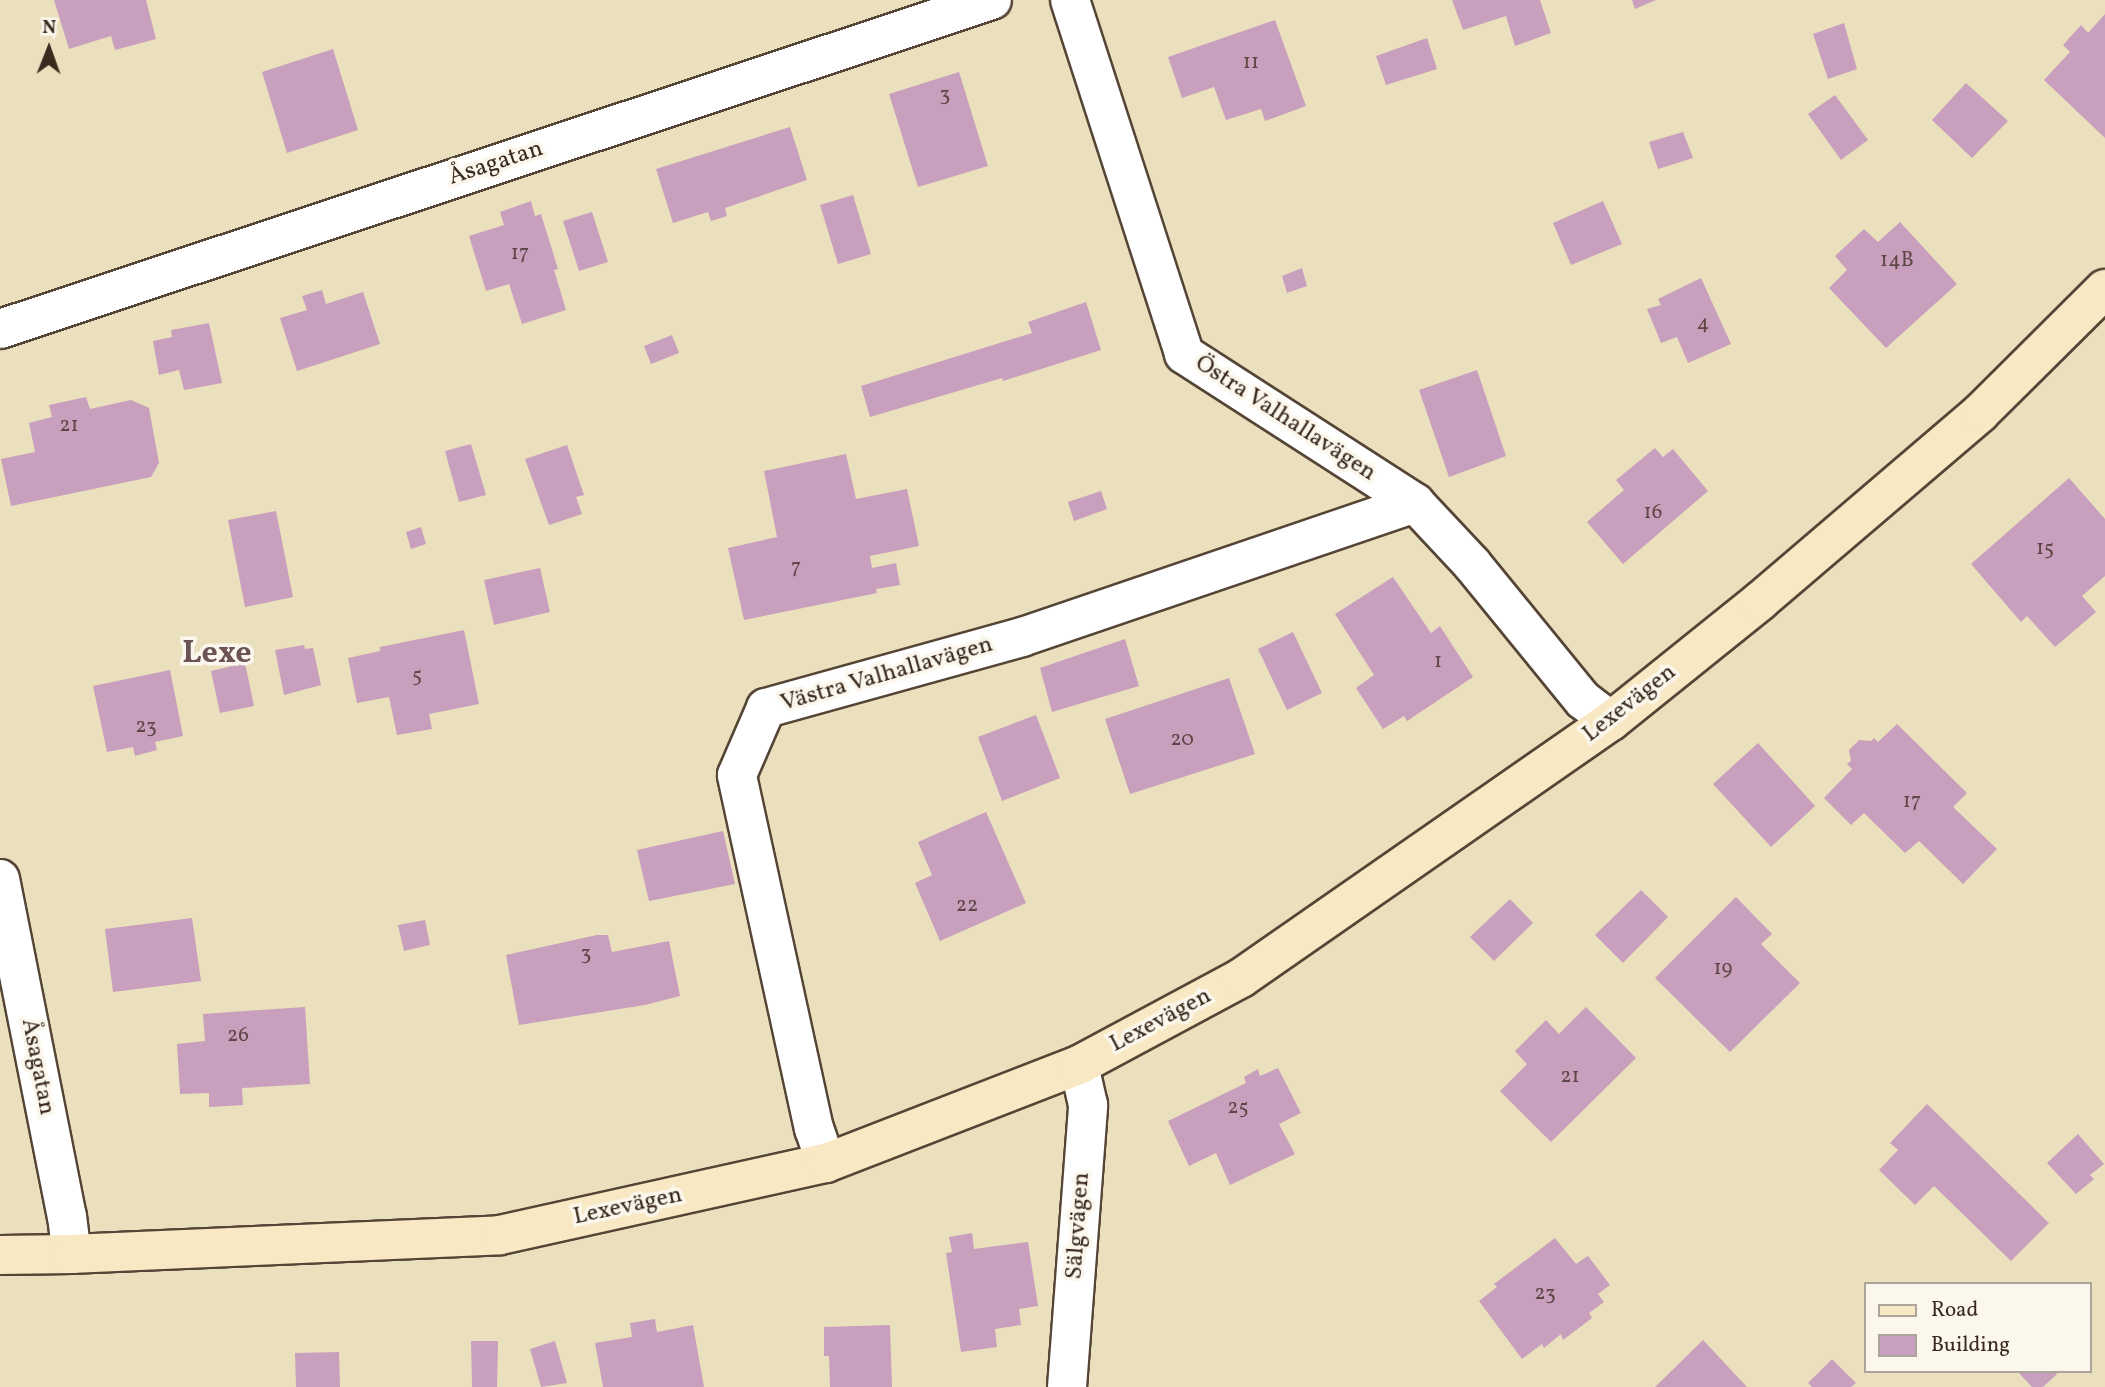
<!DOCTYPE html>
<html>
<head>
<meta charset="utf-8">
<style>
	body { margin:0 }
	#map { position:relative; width:2105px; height:1387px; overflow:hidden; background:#ebe0bd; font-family:Vollkorn,serif }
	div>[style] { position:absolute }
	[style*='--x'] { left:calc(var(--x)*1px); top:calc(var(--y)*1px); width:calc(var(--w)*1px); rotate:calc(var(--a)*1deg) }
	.building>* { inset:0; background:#c89fbc }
	.roads { filter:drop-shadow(2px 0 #554536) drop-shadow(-2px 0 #554536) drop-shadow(0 2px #554536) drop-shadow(0 -2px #554536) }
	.street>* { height:38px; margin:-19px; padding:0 19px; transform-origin:19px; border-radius:19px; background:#fff }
	.secondary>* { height:38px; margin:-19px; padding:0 19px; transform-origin:19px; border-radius:19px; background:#f8e8c3 }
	span { translate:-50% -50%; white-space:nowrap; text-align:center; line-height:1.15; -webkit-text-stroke:7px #fbf7ec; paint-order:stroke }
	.number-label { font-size:21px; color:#5e4746 }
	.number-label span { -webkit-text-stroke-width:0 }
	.street-label { font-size:24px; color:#3b2a1e }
	.district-label { font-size:32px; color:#6c5355; font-weight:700 }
	.legend { position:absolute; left:1864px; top:1282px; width:228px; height:91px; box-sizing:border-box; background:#fbf7ec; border:2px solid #aea59a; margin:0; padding:9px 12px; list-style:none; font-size:21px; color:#3b2a1e }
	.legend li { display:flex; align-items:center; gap:14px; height:35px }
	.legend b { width:35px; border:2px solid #aea59a }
	.north { position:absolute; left:14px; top:14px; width:70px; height:70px; -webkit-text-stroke:5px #fbf7ec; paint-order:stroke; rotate:1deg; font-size:19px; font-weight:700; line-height:28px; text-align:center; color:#3b2a1e }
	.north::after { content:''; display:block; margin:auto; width:24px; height:32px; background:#3b2a1e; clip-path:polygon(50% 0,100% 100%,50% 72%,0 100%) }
</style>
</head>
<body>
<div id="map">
	<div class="building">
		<div style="clip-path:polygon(54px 0,146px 0,156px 39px,115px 50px,111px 36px,69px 49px)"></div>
		<div style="clip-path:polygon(1452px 0,1540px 0,1551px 33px,1515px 46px,1506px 16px,1463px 30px)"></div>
		<div style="clip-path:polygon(1632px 0,1656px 0,1635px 9px)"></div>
		<div style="clip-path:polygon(2105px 14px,2105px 138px,2044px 80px,2070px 52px,2063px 45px,2081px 25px,2088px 33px)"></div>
		<div style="clip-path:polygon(1275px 20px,1306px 106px,1265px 121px,1261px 109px,1226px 120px,1214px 87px,1182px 98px,1168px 57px)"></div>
		<div style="clip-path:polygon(1844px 23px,1857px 69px,1828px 79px,1813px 34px)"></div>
		<div style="clip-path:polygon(1427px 38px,1437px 69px,1386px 85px,1376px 56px)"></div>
		<div style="clip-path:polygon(333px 49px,358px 130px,287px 153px,262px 72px)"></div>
		<div style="clip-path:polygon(959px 72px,988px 166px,918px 187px,889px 94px)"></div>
		<div style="clip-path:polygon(1966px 83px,2008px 121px,1972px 158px,1932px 120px)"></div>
		<div style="clip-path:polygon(1835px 95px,1868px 140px,1841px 160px,1808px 114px)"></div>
		<div style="clip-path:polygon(790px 127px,807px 180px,725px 208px,727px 216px,711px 221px,708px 212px,673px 223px,656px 169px)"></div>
		<div style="clip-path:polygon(1683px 132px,1693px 158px,1658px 169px,1649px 142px)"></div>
		<div style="clip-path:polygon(853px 195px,871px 254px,838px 264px,820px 205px)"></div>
		<div style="clip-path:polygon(531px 201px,535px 216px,541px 214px,558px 269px,554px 270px,566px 310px,522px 324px,509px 284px,486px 291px,469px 236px,504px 225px,500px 212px)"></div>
		<div style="clip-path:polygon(1603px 201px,1622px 244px,1571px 265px,1553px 223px)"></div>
		<div style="clip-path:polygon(592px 212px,608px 262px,579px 271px,563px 221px)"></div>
		<div style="clip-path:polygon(1900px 222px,1957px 284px,1886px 348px,1829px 288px,1847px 270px,1835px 256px,1864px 229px,1878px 242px)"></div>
		<div style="clip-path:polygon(1302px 268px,1307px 286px,1287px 293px,1282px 276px)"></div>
		<div style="clip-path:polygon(1701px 278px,1731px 344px,1688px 363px,1677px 337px,1661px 343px,1647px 309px,1661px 305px,1658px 299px)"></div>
		<div style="clip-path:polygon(322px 290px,326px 304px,363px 292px,380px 344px,297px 371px,280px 318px,307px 310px,302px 296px)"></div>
		<div style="clip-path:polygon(1086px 302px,1101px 350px,1003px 381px,1002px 378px,870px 417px,861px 386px,1032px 333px,1028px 322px)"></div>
		<div style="clip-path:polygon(209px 323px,222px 383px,184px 390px,179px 370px,159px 375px,153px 341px,172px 337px,171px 330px)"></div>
		<div style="clip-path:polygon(672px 335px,679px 353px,651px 364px,644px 346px)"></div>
		<div style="clip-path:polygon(1477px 370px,1506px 456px,1449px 477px,1419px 390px)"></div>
		<div style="clip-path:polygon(86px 397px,90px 409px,131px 400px,149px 408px,159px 463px,151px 477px,11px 506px,1px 459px,35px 452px,29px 423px,52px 417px,49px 405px)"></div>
		<div style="clip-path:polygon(471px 444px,486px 495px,459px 502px,445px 451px)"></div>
		<div style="clip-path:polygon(567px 445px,584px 495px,576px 497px,582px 514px,549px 525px,525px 459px)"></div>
		<div style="clip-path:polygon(1655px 448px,1663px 457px,1673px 449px,1708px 491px,1623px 564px,1587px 522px,1624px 490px,1616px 480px)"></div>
		<div style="clip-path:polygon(846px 454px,856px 499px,907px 489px,919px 546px,870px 556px,872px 568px,896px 563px,900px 585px,876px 589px,877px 593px,744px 620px,728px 548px,777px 537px,764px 471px)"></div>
		<div style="clip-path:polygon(2069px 478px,2105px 519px,2105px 576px,2082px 596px,2096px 612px,2055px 647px,2027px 616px,2021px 622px,1971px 564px)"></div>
		<div style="clip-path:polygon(1101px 491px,1107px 509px,1074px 521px,1068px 502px)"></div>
		<div style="clip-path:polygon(276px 511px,293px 597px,245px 607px,228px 520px)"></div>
		<div style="clip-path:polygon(421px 527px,426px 544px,411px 549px,406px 532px)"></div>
		<div style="clip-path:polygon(540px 568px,550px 612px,494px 625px,484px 580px)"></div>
		<div style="clip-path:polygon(1393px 577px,1431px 633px,1440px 626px,1473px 677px,1407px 721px,1404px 716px,1383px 729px,1356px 688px,1374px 675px,1335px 614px)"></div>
		<div style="clip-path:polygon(464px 630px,479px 704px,429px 714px,432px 729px,397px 735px,389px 697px,357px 703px,348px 658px,380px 651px,380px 647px)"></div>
		<div style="clip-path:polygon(1293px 632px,1322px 693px,1287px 710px,1258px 649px)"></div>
		<div style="clip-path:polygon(1125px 639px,1139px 686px,1052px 712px,1040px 668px)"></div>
		<div style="clip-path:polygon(304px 645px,305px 649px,313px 648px,321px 685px,284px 695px,275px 650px)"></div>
		<div style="clip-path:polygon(245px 663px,254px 706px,220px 713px,211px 671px)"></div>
		<div style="clip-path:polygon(170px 670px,183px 736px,155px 742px,157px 750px,135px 756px,133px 747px,107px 752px,93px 686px)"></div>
		<div style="clip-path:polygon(1229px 678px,1255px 754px,1130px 794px,1105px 719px)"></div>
		<div style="clip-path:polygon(1036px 715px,1060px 778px,1002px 801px,978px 737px)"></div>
		<div style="clip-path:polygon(1897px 724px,1967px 793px,1953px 807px,1997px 849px,1963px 884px,1919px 841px,1905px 853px,1864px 813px,1851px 825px,1824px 798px,1852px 769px,1847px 764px,1851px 761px,1849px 750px,1859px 740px,1871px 741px,1874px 738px,1878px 742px)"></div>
		<div style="clip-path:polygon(1758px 743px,1815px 806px,1771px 847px,1713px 784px)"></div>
		<div style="clip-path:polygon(986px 812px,1026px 903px,940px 941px,915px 883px,932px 875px,918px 842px)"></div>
		<div style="clip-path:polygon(723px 831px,735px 884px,649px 901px,637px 850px)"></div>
		<div style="clip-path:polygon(1641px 890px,1668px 917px,1623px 963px,1595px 935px)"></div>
		<div style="clip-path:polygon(1736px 897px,1772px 934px,1761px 944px,1800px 983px,1730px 1052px,1655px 978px)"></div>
		<div style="clip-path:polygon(1510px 899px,1533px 923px,1494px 961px,1470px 937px)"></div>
		<div style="clip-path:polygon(192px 918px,201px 981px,113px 992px,105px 929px)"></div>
		<div style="clip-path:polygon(425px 920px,430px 945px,404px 951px,398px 925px)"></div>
		<div style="clip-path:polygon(597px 935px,608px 935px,612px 952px,669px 941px,680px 996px,645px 1005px,519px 1025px,506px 955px)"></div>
		<div style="clip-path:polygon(305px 1007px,310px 1084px,242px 1088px,243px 1105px,209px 1107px,209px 1093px,180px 1094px,177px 1044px,205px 1041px,203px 1014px)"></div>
		<div style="clip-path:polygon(1586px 1007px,1636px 1058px,1551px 1142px,1500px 1091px,1527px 1064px,1515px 1051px,1546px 1020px,1559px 1034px)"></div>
		<div style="clip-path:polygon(1278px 1068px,1301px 1113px,1279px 1124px,1295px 1154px,1230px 1185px,1216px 1153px,1189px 1166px,1168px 1121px,1246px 1083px,1244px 1077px,1258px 1069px,1260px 1076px)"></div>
		<div style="clip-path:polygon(1927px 1104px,2049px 1223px,2011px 1261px,1934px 1186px,1915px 1205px,1879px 1170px,1898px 1150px,1890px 1143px)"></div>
		<div style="clip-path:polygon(2078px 1134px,2104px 1164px,2090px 1175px,2094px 1179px,2076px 1194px,2047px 1163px)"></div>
		<div style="clip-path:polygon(972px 1233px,974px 1249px,1028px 1242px,1038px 1306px,1019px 1309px,1021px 1325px,995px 1329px,997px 1347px,961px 1352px,946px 1253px,952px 1252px,949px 1237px)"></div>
		<div style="clip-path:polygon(1555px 1238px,1576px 1264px,1588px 1256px,1610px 1285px,1598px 1294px,1604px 1302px,1589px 1313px,1592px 1318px,1563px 1340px,1561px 1334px,1544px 1348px,1542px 1344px,1522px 1359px,1479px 1301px,1497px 1287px,1494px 1284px)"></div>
		<div style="clip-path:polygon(655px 1319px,657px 1332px,693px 1325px,704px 1387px,603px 1387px,595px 1343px,632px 1337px,630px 1323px)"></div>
		<div style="clip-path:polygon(890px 1325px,892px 1387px,830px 1387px,829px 1356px,824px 1356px,824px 1327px)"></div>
		<div style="clip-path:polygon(1703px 1340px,1747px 1387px,1655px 1387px)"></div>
		<div style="clip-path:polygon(471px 1341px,498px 1341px,497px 1387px,472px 1387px)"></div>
		<div style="clip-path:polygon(555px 1341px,567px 1383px,541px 1387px,530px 1349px)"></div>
		<div style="clip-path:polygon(339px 1352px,340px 1387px,296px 1387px,295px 1353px)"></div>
		<div style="clip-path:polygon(1832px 1359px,1856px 1383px,1851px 1387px,1812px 1387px,1808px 1383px)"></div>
		<div style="clip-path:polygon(2017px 1371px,2055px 1371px,2057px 1374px,2043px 1387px,2032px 1387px)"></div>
	</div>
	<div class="roads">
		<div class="street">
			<div style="--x:1070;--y:0;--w:372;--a:72.1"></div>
			<div style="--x:1184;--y:354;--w:275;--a:32.8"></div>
			<div style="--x:1415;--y:503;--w:83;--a:46.9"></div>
			<div style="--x:1472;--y:564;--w:176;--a:50.8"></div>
			<div style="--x:1583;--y:700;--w:35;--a:37"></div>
			<div style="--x:0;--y:329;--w:1045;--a:-18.35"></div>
			<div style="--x:0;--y:879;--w:344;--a:78.8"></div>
			<div style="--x:67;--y:1216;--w:38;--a:83"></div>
			<div style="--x:826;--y:1163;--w:36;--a:-109"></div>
			<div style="--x:814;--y:1129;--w:362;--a:-102.3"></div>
			<div style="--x:737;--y:775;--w:73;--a:-66.6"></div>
			<div style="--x:766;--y:708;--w:266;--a:-15.5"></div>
			<div style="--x:1022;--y:637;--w:415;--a:-18.8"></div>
			<div style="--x:1067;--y:1387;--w:283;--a:-85.7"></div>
			<div style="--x:1088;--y:1105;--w:41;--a:-102.7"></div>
		</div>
		<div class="secondary">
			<div style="--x:0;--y:1255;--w:72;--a:-0.8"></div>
			<div style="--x:72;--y:1254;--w:428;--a:-2.5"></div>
			<div style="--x:500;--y:1235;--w:334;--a:-12.5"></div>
			<div style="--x:826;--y:1163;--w:271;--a:-21.2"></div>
			<div style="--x:1079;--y:1065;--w:184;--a:-28.2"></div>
			<div style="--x:1241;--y:978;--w:450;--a:-34.8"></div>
			<div style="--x:1611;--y:721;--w:191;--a:-38.8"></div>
			<div style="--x:1760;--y:601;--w:289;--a:-40.5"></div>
			<div style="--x:1980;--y:413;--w:176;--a:-44.8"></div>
		</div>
	</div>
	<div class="number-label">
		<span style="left:1251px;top:63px">11</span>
		<span style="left:945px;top:95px">3</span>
		<span style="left:520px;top:254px">17</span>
		<span style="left:1897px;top:261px">14B</span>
		<span style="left:1703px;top:324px">4</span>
		<span style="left:69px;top:426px">21</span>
		<span style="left:1653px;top:513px">16</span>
		<span style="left:2045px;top:549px">15</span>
		<span style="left:796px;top:568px">7</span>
		<span style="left:1438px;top:662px">1</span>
		<span style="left:417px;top:676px">5</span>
		<span style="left:146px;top:727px">23</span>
		<span style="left:1182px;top:740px">20</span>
		<span style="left:1912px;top:802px">17</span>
		<span style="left:967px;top:906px">22</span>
		<span style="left:586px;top:954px">3</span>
		<span style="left:1723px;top:969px">19</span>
		<span style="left:238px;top:1036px">26</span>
		<span style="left:1570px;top:1077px">21</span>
		<span style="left:1238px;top:1108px">25</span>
		<span style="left:1545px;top:1294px">23</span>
	</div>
	<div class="street-label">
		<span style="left:496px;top:164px;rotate:-18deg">Åsagatan</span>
		<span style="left:1285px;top:419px;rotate:33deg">Östra Valhallavägen</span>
		<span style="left:887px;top:675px;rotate:-16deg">Västra Valhallavägen</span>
		<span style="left:1630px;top:704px;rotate:-38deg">Lexevägen</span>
		<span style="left:1161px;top:1021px;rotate:-28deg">Lexevägen</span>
		<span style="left:37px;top:1067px;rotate:79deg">Åsagatan</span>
		<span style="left:628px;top:1207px;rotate:-12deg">Lexevägen</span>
		<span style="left:1079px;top:1226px;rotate:-86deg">Sälgvägen</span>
	</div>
	<div class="district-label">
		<span style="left:217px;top:654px">Lexe</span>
	</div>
	<ul class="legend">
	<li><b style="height:9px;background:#f8e8c3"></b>Road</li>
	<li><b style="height:19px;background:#c89fbc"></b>Building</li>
	</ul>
	<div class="north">N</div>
</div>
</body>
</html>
